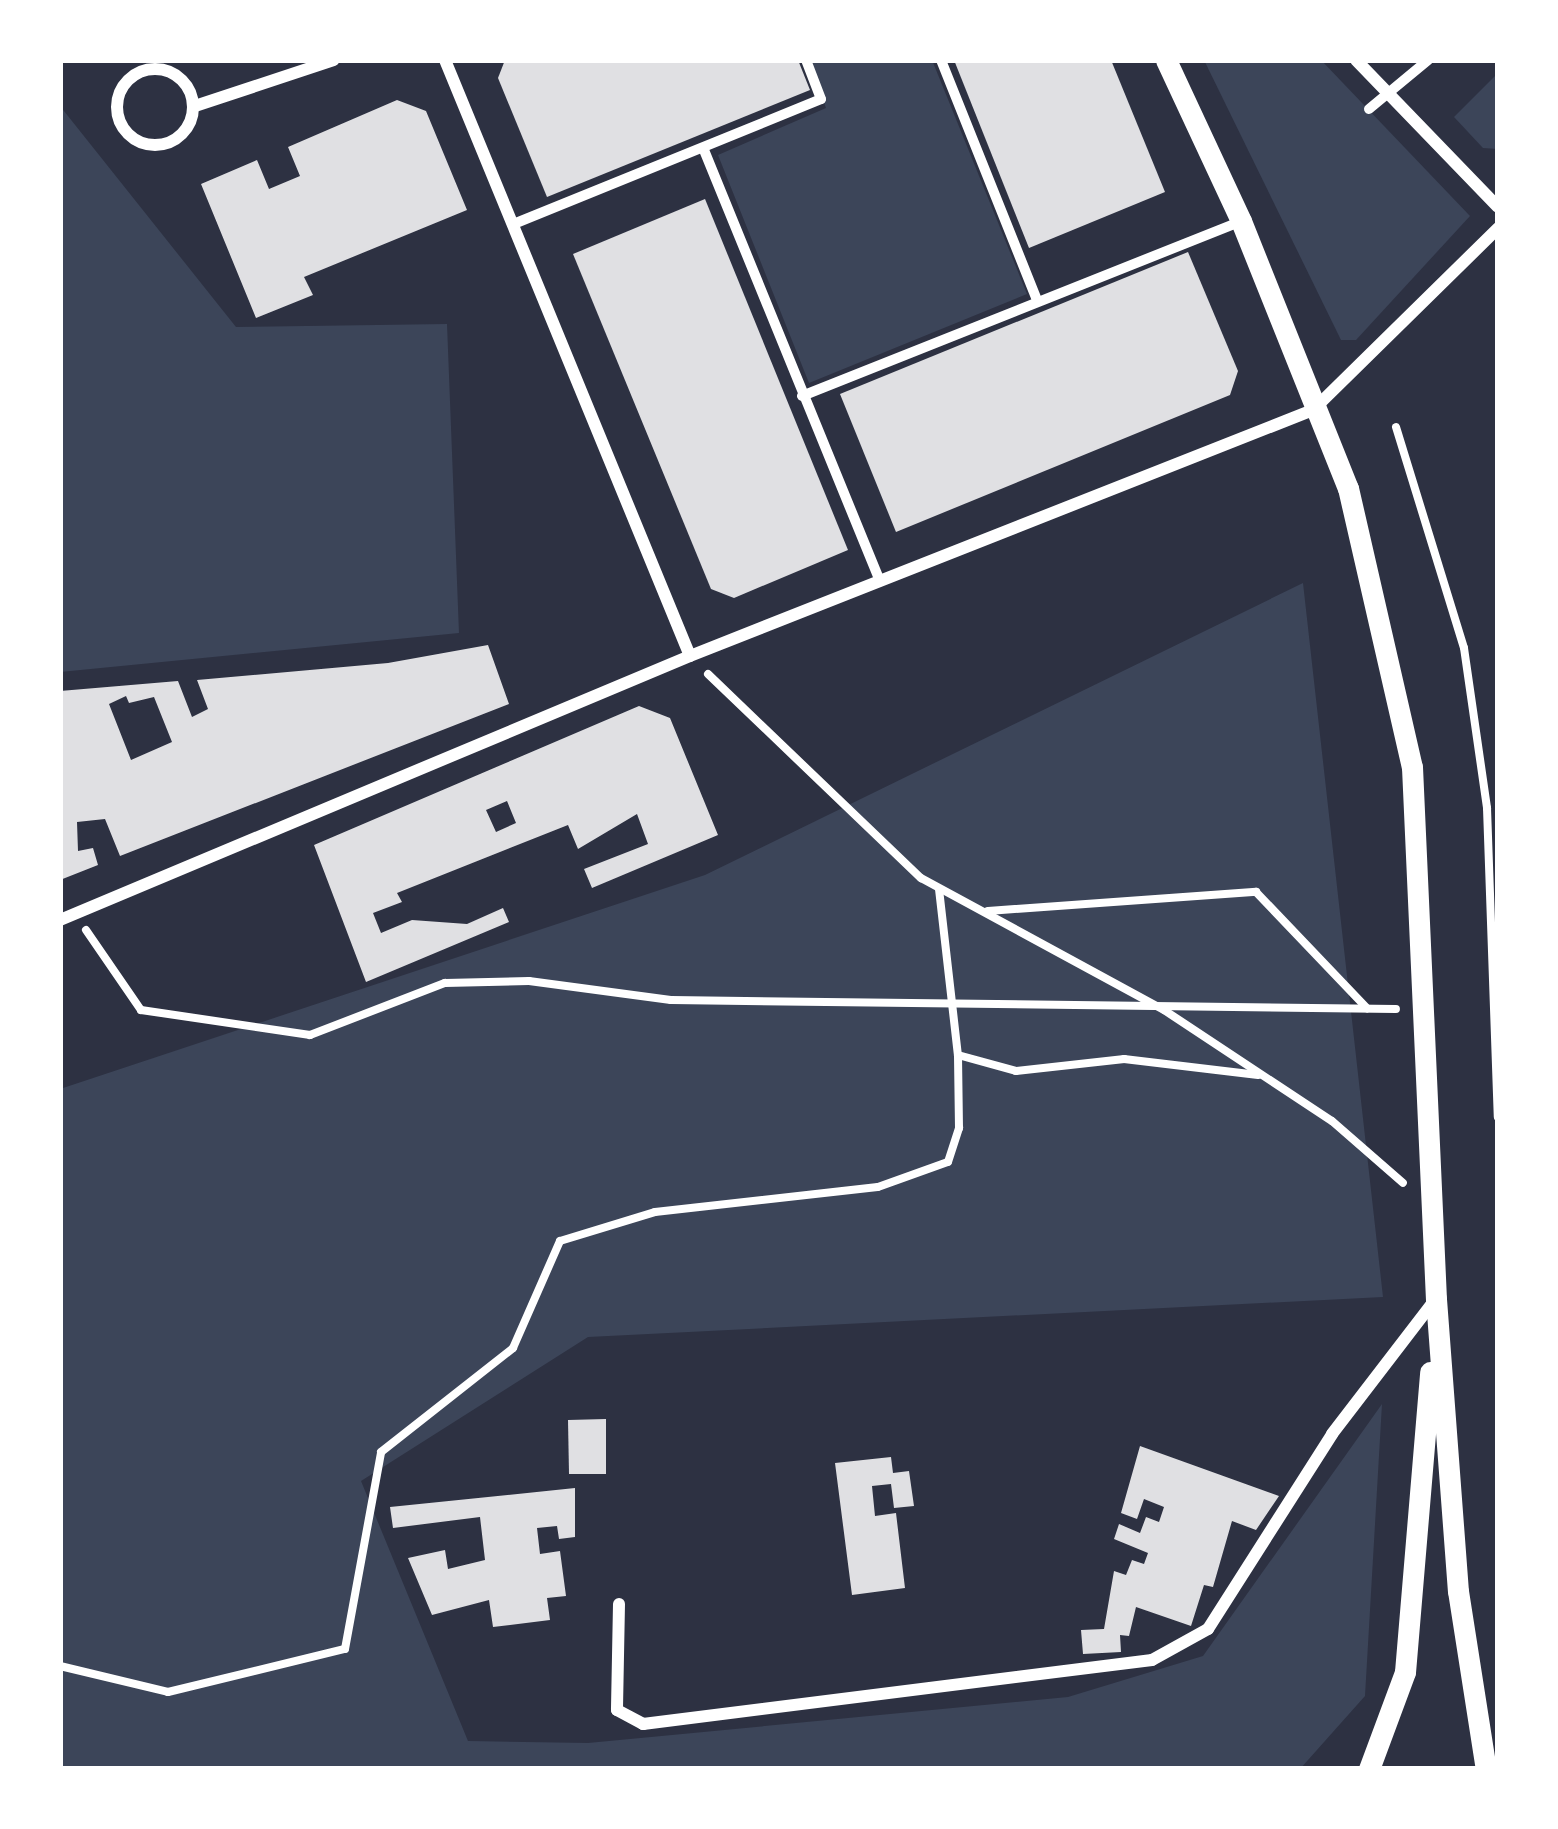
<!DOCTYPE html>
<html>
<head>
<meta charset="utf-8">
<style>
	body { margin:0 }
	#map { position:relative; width:1558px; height:1829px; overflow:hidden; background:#2d3142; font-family:Lato,sans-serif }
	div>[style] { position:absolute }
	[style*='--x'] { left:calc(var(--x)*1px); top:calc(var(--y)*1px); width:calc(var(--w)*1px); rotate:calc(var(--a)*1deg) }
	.green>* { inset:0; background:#3c4559 }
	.building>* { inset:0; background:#e0e0e3 }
	.path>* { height:8px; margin:-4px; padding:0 4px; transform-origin:4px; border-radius:4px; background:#fff }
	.pedestrian>* { height:10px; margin:-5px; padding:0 5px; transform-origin:5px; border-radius:5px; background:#fff }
	.minor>* { height:12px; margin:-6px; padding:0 6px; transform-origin:6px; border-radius:6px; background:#fff }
	.minor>.ring { margin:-6px; padding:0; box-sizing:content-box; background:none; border:12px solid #fff; border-radius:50% }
	.tertiary>* { height:21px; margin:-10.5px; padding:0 10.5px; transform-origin:10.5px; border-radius:10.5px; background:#fff }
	span { translate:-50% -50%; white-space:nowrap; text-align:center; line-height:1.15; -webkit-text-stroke:9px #fff; paint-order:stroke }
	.frame { position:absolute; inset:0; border:63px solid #fff; pointer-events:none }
</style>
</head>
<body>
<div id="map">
	<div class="green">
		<div style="clip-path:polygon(808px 60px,932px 60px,1027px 294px,809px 383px,718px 155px,826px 108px)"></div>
		<div style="clip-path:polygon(1204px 60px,1321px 60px,1470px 216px,1356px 340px,1341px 340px)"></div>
		<div style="clip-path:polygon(1498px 73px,1498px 149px,1483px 148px,1454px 117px)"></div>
		<div style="clip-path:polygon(60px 106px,236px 327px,447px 324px,459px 633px,60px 672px)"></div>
		<div style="clip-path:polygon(1303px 583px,1383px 1297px,588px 1337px,361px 1481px,468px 1741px,588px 1743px,1068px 1697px,1203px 1656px,1382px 1404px,1365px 1696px,1300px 1769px,60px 1769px,60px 1089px,705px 875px)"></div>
	</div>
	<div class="building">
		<div style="clip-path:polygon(505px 60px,798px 60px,810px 90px,547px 197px,498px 78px)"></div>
		<div style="clip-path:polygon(954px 60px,1111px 60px,1165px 192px,1029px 248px)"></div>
		<div style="clip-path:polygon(397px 100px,426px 111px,467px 210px,304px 277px,313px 295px,256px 318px,201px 184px,257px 160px,269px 189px,300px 176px,288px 147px)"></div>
		<div style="clip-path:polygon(705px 199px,848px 550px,734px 598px,711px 589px,573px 254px)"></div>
		<div style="clip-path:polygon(1188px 252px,1238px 371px,1230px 395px,896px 532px,840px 394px)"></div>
		<div style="clip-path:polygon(evenodd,488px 645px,509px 704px,120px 856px,105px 819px,77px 822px,78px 851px,93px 848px,98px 865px,60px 880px,60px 691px,178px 681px,192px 717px,208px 709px,197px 680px,388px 663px,488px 645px,126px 696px,129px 703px,154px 697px,172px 742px,131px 760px,109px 704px,126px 696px)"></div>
		<div style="clip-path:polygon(evenodd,639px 706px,670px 718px,718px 835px,592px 888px,584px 869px,648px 844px,637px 814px,578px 849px,568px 825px,397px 893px,402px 902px,373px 913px,381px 933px,412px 920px,467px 924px,503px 908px,509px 922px,366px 982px,314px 845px,639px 706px,507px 801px,516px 823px,496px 832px,486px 810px,507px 801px)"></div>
		<div style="clip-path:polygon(606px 1419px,606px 1474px,569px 1474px,568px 1420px)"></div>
		<div style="clip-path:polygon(1140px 1446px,1279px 1496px,1256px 1530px,1232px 1521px,1213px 1587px,1204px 1585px,1191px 1626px,1136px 1607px,1129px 1636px,1120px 1635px,1121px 1652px,1083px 1654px,1081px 1630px,1104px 1629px,1114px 1571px,1126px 1575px,1132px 1560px,1144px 1564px,1148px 1553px,1114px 1539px,1119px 1524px,1140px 1533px,1146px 1517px,1159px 1522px,1164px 1507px,1144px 1499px,1137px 1519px,1121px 1513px)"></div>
		<div style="clip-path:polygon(891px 1457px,893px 1473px,909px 1471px,914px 1506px,894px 1508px,891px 1484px,872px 1486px,875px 1516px,896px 1513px,905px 1588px,852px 1595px,835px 1463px)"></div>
		<div style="clip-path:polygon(575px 1488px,575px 1537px,559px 1539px,557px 1526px,537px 1528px,540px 1554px,560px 1551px,566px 1596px,547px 1598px,550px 1620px,493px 1627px,489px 1600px,432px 1615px,408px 1558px,445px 1550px,448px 1569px,485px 1560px,480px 1517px,393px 1528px,390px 1507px)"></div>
	</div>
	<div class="path">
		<div style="--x:1396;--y:427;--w:231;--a:72.9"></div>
		<div style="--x:1464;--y:648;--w:162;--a:81.8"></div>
		<div style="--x:1487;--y:808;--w:309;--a:88"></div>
		<div style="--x:708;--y:674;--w:295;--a:43.8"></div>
		<div style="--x:921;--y:878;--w:277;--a:28.5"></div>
		<div style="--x:1164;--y:1010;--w:201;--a:33.5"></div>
		<div style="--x:1332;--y:1121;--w:94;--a:41.1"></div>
		<div style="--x:939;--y:889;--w:167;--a:83.5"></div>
		<div style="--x:958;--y:1055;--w:60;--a:15.4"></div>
		<div style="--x:1016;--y:1071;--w:109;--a:-6.3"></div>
		<div style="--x:1124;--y:1059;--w:135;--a:6.8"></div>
		<div style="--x:988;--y:911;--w:269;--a:-4.1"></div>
		<div style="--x:1256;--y:892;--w:161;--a:46.3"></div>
		<div style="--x:86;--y:930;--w:97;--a:55.5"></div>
		<div style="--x:141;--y:1010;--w:171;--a:8.4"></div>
		<div style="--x:310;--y:1035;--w:145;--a:-21.1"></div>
		<div style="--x:445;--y:983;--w:84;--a:-1.4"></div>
		<div style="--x:529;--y:981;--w:143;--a:7.6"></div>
		<div style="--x:671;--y:1000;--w:725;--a:0.71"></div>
		<div style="--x:60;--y:1666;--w:111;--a:13.5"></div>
		<div style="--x:168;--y:1692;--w:182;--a:-13.7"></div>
		<div style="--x:345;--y:1649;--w:200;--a:-79.6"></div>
		<div style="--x:381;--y:1452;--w:168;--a:-38.2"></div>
		<div style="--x:513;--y:1348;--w:117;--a:-66.3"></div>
		<div style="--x:560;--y:1241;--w:99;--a:-17"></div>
		<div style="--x:655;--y:1212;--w:224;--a:-6.4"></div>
		<div style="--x:878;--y:1187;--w:74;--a:-19.7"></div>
		<div style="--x:948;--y:1162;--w:36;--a:-72"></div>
		<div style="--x:959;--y:1128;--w:73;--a:-90.8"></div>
	</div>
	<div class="pedestrian">
		<div style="--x:941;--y:60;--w:258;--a:68.2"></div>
		<div style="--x:1369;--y:109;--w:77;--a:-39.7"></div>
		<div style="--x:704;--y:150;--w:466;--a:67.8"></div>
		<div style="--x:516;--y:223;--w:329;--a:-22.1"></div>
		<div style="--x:821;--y:99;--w:42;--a:-111"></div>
		<div style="--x:802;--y:396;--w:473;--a:-21.7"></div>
	</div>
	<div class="minor">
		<div style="--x:445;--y:60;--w:644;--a:67.65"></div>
		<div style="--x:1356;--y:60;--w:204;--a:46"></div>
		<div class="ring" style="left:117px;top:69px;width:64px;height:64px"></div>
		<div style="--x:195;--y:106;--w:146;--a:-18.3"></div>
		<div style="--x:60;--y:920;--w:683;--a:-22.74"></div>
		<div style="--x:690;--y:656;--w:670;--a:-21.55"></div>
		<div style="--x:1313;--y:410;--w:260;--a:-44.5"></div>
		<div style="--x:619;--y:1604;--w:106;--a:91.1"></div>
		<div style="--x:617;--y:1710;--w:30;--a:28"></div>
		<div style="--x:643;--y:1724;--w:513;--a:-7.17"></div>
		<div style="--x:1152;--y:1660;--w:64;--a:-29"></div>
		<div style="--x:1208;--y:1629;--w:231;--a:-57.5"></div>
		<div style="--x:1332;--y:1434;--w:169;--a:-52.5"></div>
	</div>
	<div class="tertiary">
		<div style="--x:1166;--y:60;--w:178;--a:65"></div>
		<div style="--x:1241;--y:221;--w:288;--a:68.2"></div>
		<div style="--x:1348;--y:488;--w:286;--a:77.1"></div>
		<div style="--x:1412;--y:767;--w:533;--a:87.42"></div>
		<div style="--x:1436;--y:1299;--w:293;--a:85.7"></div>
		<div style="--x:1458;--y:1591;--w:180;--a:81.1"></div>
		<div style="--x:1369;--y:1769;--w:103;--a:-69.6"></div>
		<div style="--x:1405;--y:1672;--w:301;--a:-85.2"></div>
	</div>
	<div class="frame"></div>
</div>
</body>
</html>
